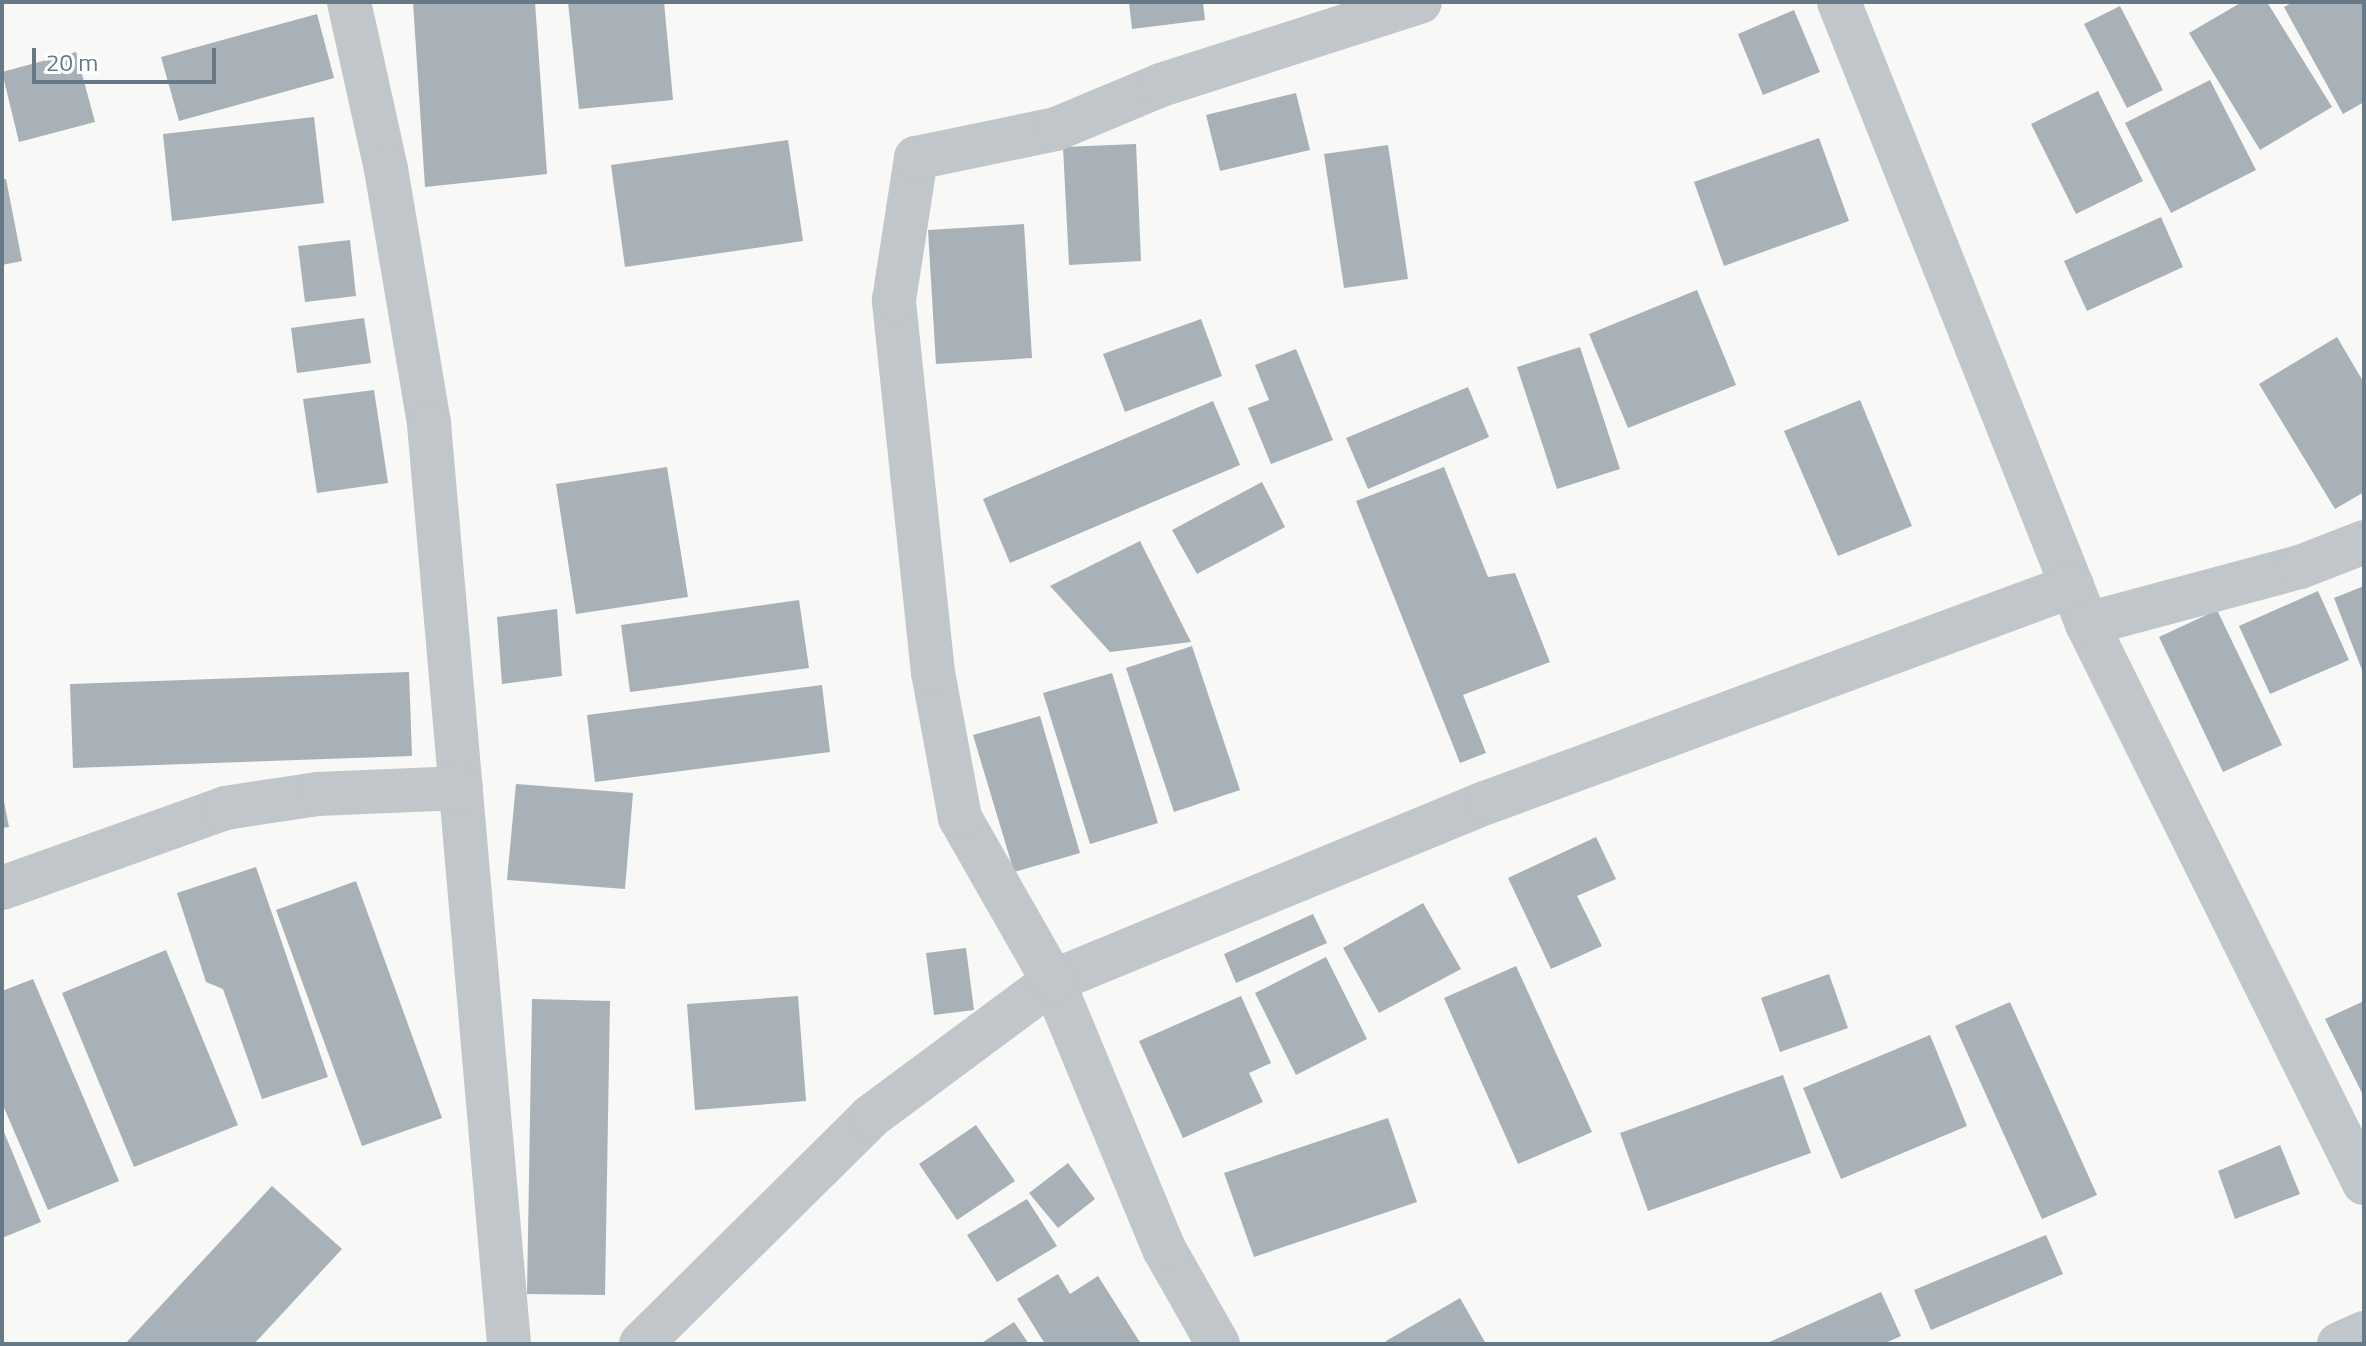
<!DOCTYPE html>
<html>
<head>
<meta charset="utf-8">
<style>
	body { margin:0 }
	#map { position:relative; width:2366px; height:1346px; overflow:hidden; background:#f8f8f6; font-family:"Titillium Web",sans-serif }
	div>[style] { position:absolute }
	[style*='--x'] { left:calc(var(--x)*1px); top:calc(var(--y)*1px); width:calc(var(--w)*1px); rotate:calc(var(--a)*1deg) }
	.building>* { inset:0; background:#a8b1b7 }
	.minor>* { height:44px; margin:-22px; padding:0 22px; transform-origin:22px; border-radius:22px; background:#c1c6ca }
	.tertiary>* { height:44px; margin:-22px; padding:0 22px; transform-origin:22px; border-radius:22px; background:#c1c6ca }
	span { translate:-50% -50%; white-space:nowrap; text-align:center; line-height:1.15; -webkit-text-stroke:8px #fff; paint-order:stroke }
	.frame { position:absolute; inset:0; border:4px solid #677987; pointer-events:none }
	.scale { position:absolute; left:32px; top:48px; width:184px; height:36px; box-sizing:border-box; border:4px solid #677987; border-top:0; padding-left:10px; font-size:24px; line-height:28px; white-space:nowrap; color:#677987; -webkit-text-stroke:6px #fff; paint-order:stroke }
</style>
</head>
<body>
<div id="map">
	<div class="building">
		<div style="clip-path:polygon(413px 2px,535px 2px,547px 174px,425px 187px)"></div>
		<div style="clip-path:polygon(568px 2px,664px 2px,673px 100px,579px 109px)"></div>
		<div style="clip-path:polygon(1129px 2px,1203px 2px,1205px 20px,1132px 29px)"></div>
		<div style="clip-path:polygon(2242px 2px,2267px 2px,2332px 107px,2260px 150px,2189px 33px)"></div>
		<div style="clip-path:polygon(2293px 2px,2364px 2px,2364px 102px,2343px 114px,2284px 7px)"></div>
		<div style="clip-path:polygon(2120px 6px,2163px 90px,2127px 108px,2084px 24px)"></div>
		<div style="clip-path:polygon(1794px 10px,1820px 72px,1763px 95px,1738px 34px)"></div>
		<div style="clip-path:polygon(317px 14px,334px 78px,179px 121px,161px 57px)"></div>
		<div style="clip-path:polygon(76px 52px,95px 122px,19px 142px,2px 72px)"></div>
		<div style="clip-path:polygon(2210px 80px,2256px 170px,2171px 213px,2125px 123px)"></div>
		<div style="clip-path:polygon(2098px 91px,2143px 181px,2076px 214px,2031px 124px)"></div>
		<div style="clip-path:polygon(1296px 93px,1310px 150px,1220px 171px,1206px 115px)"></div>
		<div style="clip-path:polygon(314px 117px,324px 203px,172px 221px,163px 134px)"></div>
		<div style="clip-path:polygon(1819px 138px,1849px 221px,1724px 266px,1694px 182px)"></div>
		<div style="clip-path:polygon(788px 140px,803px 241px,625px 267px,611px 165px)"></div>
		<div style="clip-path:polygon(1136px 144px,1141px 261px,1069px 265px,1063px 147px)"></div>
		<div style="clip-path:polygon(1388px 145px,1408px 279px,1344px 288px,1324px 154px)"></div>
		<div style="clip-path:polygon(2px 179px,6px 179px,22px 261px,2px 265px)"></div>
		<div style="clip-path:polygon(2161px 217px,2183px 267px,2087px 311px,2064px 261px)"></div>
		<div style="clip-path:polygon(1024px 224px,1032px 358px,936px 364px,928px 230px)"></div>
		<div style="clip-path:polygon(350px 240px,356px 296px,305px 302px,298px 246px)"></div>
		<div style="clip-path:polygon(1697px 290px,1736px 385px,1628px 428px,1589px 334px)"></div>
		<div style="clip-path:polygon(364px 318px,371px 363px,297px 373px,291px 328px)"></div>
		<div style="clip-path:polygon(1201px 319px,1222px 376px,1125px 412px,1103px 354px)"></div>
		<div style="clip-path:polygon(2337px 337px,2364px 383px,2364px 492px,2335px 509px,2259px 384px)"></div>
		<div style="clip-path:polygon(1580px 347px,1620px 469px,1557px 489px,1517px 367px)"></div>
		<div style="clip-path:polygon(1296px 349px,1333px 440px,1271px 464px,1248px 408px,1269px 400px,1255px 365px)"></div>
		<div style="clip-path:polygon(1468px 387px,1489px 437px,1368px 489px,1346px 438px)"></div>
		<div style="clip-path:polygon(374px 390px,388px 483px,317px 493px,303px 399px)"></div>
		<div style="clip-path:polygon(1860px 400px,1912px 526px,1838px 556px,1784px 431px)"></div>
		<div style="clip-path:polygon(1213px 401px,1240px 465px,1010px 563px,983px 499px)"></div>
		<div style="clip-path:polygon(667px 467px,688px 597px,576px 614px,556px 484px)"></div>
		<div style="clip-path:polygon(1444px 467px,1488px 577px,1515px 573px,1550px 662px,1463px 695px,1486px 753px,1460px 763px,1356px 501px)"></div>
		<div style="clip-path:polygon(1262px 482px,1285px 527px,1197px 574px,1172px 530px)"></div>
		<div style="clip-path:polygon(1140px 541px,1191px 642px,1110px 652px,1050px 586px)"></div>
		<div style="clip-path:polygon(2364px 586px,2364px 675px,2334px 598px)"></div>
		<div style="clip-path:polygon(2318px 591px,2349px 660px,2270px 694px,2239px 626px)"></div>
		<div style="clip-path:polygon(799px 600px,809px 668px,630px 692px,621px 625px)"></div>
		<div style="clip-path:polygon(557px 609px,562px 676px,502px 684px,497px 617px)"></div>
		<div style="clip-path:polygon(2217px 610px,2282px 745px,2223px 772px,2159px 637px)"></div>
		<div style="clip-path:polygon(1192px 646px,1240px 790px,1174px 812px,1126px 668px)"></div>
		<div style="clip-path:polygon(409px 672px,412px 756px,73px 768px,70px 684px)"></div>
		<div style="clip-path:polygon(1112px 673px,1158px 823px,1090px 844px,1043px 693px)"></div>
		<div style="clip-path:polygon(822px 685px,830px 752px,595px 782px,587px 715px)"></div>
		<div style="clip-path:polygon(1040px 716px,1080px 853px,1014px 872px,973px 735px)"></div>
		<div style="clip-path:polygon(516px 784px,633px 793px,625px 889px,507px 880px)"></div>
		<div style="clip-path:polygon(2px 791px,9px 827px,2px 828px)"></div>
		<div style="clip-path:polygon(1596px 837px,1616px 879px,1577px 896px,1602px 946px,1551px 969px,1508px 878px)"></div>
		<div style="clip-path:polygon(256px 867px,328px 1077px,262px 1099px,223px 989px,206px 982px,177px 893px)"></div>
		<div style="clip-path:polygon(356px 881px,442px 1118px,362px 1146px,276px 910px)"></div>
		<div style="clip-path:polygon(1423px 903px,1461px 969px,1379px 1013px,1343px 948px)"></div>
		<div style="clip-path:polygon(1313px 914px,1327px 943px,1236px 983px,1224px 954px)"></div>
		<div style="clip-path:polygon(966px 948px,974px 1010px,934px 1015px,926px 953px)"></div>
		<div style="clip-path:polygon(166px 950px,238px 1125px,134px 1167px,62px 993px)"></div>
		<div style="clip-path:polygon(1326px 957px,1367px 1039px,1296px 1075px,1255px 993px)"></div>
		<div style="clip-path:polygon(1516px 966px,1592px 1132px,1518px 1164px,1444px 998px)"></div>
		<div style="clip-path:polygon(1829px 974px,1848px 1028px,1780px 1052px,1761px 998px)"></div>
		<div style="clip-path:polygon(33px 979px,119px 1181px,48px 1210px,2px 1103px,2px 991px)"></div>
		<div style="clip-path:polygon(798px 996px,806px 1101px,695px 1110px,687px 1004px)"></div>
		<div style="clip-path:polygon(1241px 996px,1271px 1063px,1249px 1073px,1263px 1102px,1183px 1138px,1139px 1041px)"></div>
		<div style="clip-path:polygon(532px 999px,610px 1001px,605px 1295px,527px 1294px)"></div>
		<div style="clip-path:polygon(2364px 1001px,2364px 1097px,2325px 1019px)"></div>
		<div style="clip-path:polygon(2010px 1002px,2097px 1195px,2042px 1219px,1955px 1026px)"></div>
		<div style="clip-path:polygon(1930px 1035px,1967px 1126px,1841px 1179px,1803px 1088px)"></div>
		<div style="clip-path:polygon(1783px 1075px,1811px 1153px,1648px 1211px,1620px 1133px)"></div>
		<div style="clip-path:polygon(1388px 1118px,1417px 1202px,1254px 1257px,1224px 1173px)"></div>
		<div style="clip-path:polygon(976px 1125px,1015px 1181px,957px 1220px,919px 1164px)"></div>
		<div style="clip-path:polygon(2px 1127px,41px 1222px,2px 1238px)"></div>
		<div style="clip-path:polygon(2280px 1145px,2300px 1194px,2235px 1219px,2218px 1171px)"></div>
		<div style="clip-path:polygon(1068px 1163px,1095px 1199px,1058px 1228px,1029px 1193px)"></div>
		<div style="clip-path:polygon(272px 1186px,342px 1249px,254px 1344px,125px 1344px)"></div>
		<div style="clip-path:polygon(1027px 1199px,1057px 1246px,997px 1282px,967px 1235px)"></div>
		<div style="clip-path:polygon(2046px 1235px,2063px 1274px,1931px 1330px,1914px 1290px)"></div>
		<div style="clip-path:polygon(1058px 1274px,1070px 1294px,1098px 1276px,1141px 1344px,1045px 1344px,1017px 1299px)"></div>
		<div style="clip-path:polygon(1881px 1292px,1901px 1336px,1883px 1344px,1765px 1344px)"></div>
		<div style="clip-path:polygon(1460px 1298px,1486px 1344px,1387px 1344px,1386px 1341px)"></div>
		<div style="clip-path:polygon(1014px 1322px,1029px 1344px,980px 1344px)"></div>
	</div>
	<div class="minor">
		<div style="--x:349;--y:2;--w:171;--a:77.5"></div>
		<div style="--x:386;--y:169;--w:259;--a:80.4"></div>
		<div style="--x:429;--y:424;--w:923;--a:85.03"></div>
		<div style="--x:1839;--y:2;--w:670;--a:68.26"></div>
		<div style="--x:2087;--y:624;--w:624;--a:63.64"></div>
		<div style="--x:2087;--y:624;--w:220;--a:-15"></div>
		<div style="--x:2300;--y:567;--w:69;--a:-21.3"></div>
		<div style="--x:2;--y:888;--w:237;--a:-19.7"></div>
		<div style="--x:225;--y:808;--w:94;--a:-8.6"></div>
		<div style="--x:318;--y:794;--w:143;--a:-2.4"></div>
		<div style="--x:641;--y:1344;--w:322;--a:-44.7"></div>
		<div style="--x:870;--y:1117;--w:228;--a:-36.6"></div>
		<div style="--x:1053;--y:981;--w:470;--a:-22.4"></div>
		<div style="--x:1488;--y:802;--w:623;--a:-20.3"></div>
		<div style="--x:1218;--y:1344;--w:109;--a:-119.6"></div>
		<div style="--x:1164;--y:1249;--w:290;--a:-112.5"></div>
		<div style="--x:1053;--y:981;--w:188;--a:-119.7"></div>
		<div style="--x:960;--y:818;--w:147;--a:-100.5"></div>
		<div style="--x:933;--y:673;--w:375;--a:-96"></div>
		<div style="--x:894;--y:300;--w:144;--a:-81.2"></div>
		<div style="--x:916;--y:158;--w:143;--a:-11.7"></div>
		<div style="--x:1056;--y:129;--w:114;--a:-22.7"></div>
		<div style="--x:1161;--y:85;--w:272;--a:-17.8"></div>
	</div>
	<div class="tertiary">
		<div style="--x:2339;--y:1344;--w:27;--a:-24"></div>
	</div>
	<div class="frame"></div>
	<div class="scale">20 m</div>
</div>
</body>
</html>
